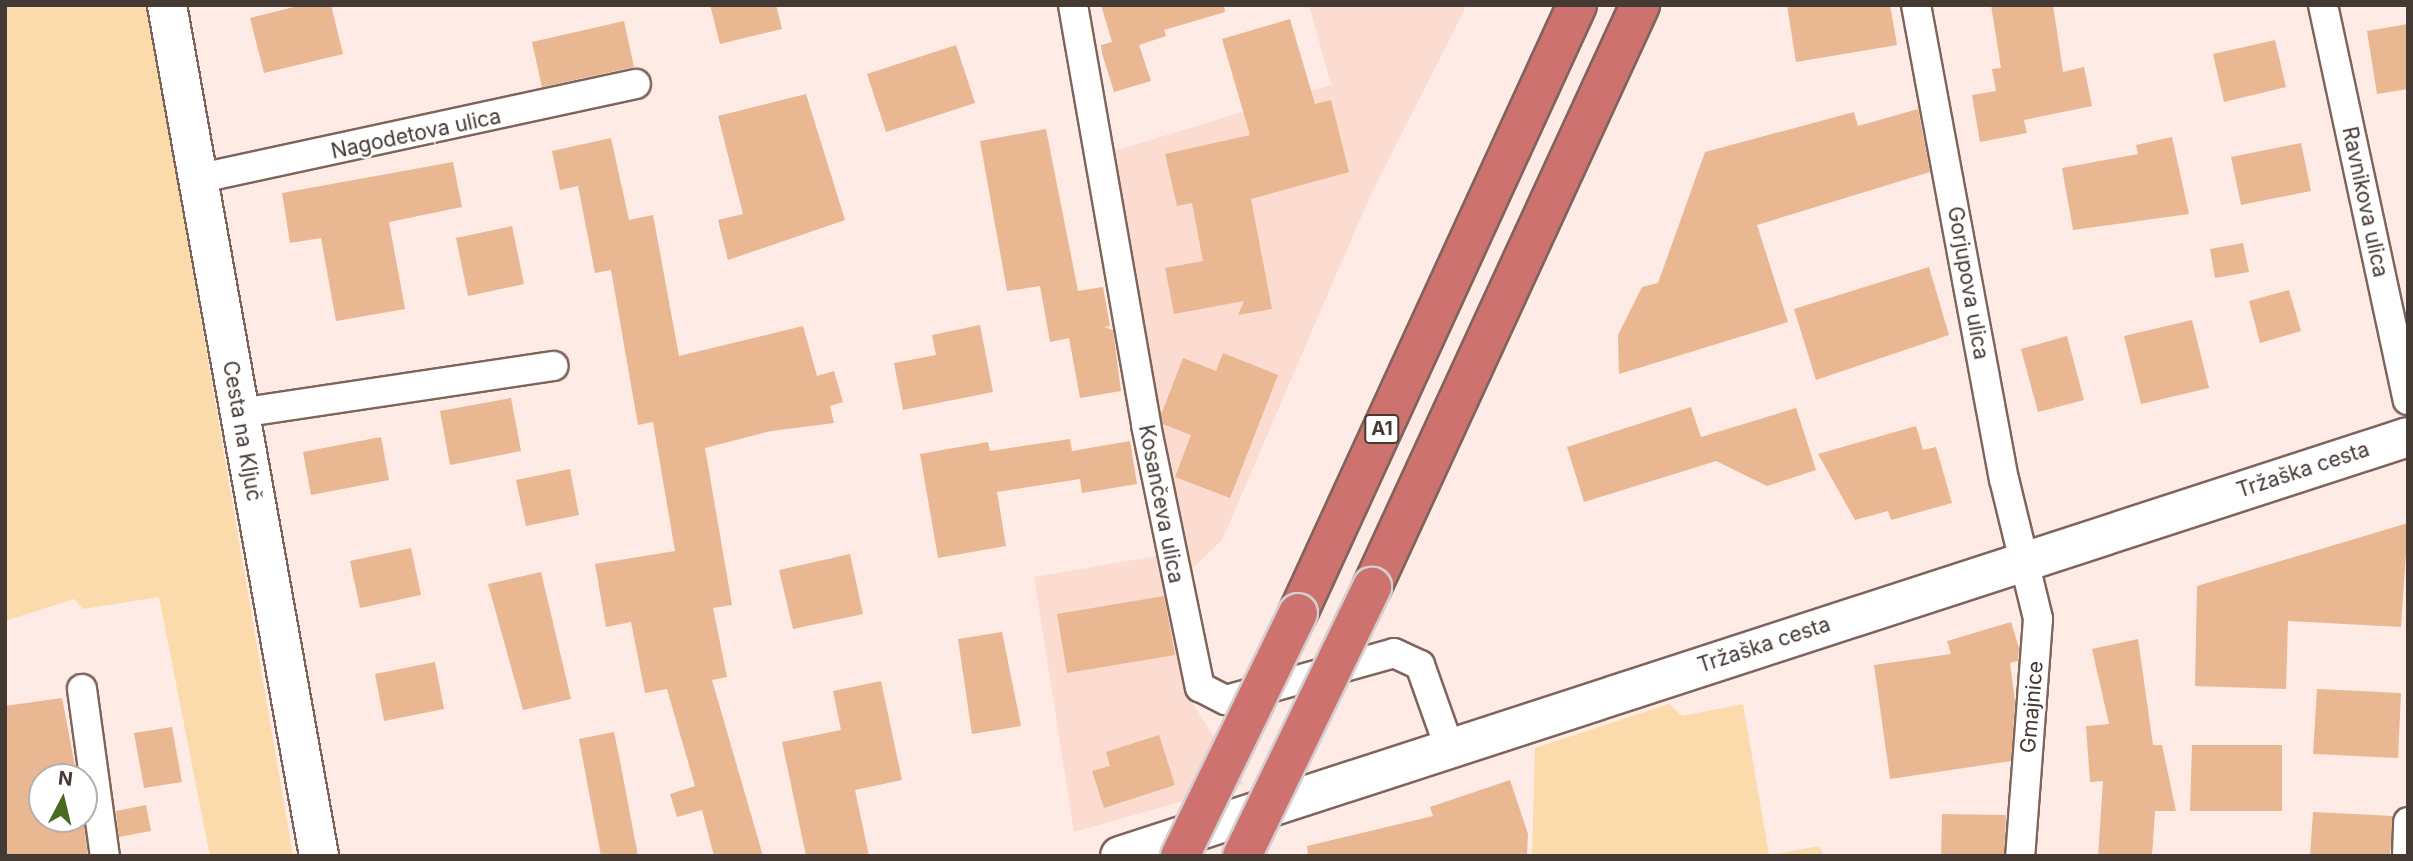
<!DOCTYPE html>
<html>
<head>
<meta charset="utf-8">
<style>
	body { margin:0 }
	#map { position:relative; width:2413px; height:861px; overflow:hidden; background:#feebe5; font-family:Inter,sans-serif }
	div>[style] { position:absolute }
	[style*='--x'] { left:calc(var(--x)*1px); top:calc(var(--y)*1px); width:calc(var(--w)*1px); rotate:calc(var(--a)*1deg) }
	.built>* { inset:0; background:#fcdcd1 }
	.green>* { inset:0; background:#fbdbab }
	.building>* { inset:0; background:#e9b792 }
	.roads { filter:drop-shadow(2px 0 #7f645b) drop-shadow(-2px 0 #7f645b) drop-shadow(0 2px #7f645b) drop-shadow(0 -2px #7f645b) }
	.street>* { height:28px; margin:-14px; padding:0 14px; transform-origin:14px; border-radius:14px; background:#fff }
	.secondary>* { height:38px; margin:-19px; padding:0 19px; transform-origin:19px; border-radius:19px; background:#fff }
	.highway>* { height:38px; margin:-19px; padding:0 19px; transform-origin:19px; border-radius:19px; background:#cd726f }
	.bridges { filter:drop-shadow(2px 0 #d2cfce) drop-shadow(-2px 0 #d2cfce) drop-shadow(0 2px #d2cfce) drop-shadow(0 -2px #d2cfce) }
	.highway-bridge>* { height:38px; margin:-19px; padding:0 19px; transform-origin:19px; border-radius:19px; background:#cd726f }
	span { translate:-50% -50%; white-space:nowrap; text-align:center; line-height:1.15; -webkit-text-stroke:5px #fff; paint-order:stroke }
	.shield-label span { padding:2px 5px; background:#fff; border:2px solid; border-radius:5px; -webkit-text-stroke-width:0 }
	.shield-label { font-size:19px; color:#453934; font-weight:700 }
	.street-label { font-size:21px; color:#453934 }
	.frame { position:absolute; inset:0; border:7px solid #453934; pointer-events:none }
	.north { position:absolute; left:28px; top:763px; width:70px; height:70px; box-sizing:border-box; background:#fff; border:2px solid #b5b0ae; border-radius:50%; rotate:7deg; font-size:19px; font-weight:700; line-height:28px; text-align:center; color:#453934 }
	.north::after { content:''; display:block; margin:auto; width:24px; height:32px; background:#486b22; clip-path:polygon(50% 0,100% 100%,50% 72%,0 100%) }
</style>
</head>
<body>
<div id="map">
	<div class="built">
		<div style="clip-path:polygon(1309px 5px,1467px 5px,1371px 194px,1222px 540px,1182px 579px,1111px 152px,1331px 85px)"></div>
		<div style="clip-path:polygon(1157px 556px,1184px 690px,1244px 784px,1074px 832px,1034px 577px)"></div>
	</div>
	<div class="green">
		<div style="clip-path:polygon(5px 5px,147px 5px,293px 856px,210px 856px,159px 597px,83px 609px,74px 599px,5px 621px)"></div>
		<div style="clip-path:polygon(1669px 704px,1682px 716px,1743px 704px,1769px 855px,1819px 846px,1824px 856px,1532px 856px,1535px 748px)"></div>
	</div>
	<div class="building">
		<div style="clip-path:polygon(302px 5px,331px 5px,343px 54px,264px 73px,250px 18px)"></div>
		<div style="clip-path:polygon(710px 5px,776px 5px,782px 29px,720px 44px)"></div>
		<div style="clip-path:polygon(1101px 5px,1224px 5px,1225px 12px,1164px 30px,1166px 36px,1139px 45px,1151px 81px,1114px 92px,1102px 53px,1101px 45px,1112px 42px)"></div>
		<div style="clip-path:polygon(1787px 5px,1890px 5px,1897px 45px,1796px 62px)"></div>
		<div style="clip-path:polygon(1991px 5px,2053px 5px,2063px 72px,2084px 67px,2092px 106px,2024px 120px,2027px 133px,1980px 142px,1972px 95px,1996px 91px,1992px 69px,2001px 68px)"></div>
		<div style="clip-path:polygon(1290px 19px,1315px 104px,1331px 100px,1349px 172px,1251px 199px,1272px 309px,1238px 315px,1244px 301px,1174px 314px,1165px 268px,1203px 261px,1192px 203px,1177px 206px,1165px 154px,1250px 135px,1222px 39px)"></div>
		<div style="clip-path:polygon(624px 21px,634px 67px,542px 87px,532px 42px)"></div>
		<div style="clip-path:polygon(2408px 24px,2408px 89px,2377px 94px,2367px 31px)"></div>
		<div style="clip-path:polygon(2275px 40px,2286px 87px,2224px 102px,2213px 54px)"></div>
		<div style="clip-path:polygon(956px 45px,975px 103px,886px 132px,867px 74px)"></div>
		<div style="clip-path:polygon(806px 94px,845px 220px,728px 260px,718px 220px,743px 214px,718px 116px)"></div>
		<div style="clip-path:polygon(1918px 109px,1930px 172px,1757px 225px,1788px 322px,1619px 374px,1618px 335px,1642px 287px,1658px 283px,1705px 152px,1854px 112px,1858px 126px)"></div>
		<div style="clip-path:polygon(1046px 129px,1078px 291px,1103px 287px,1110px 326px,1104px 327px,1113px 330px,1121px 391px,1080px 398px,1069px 338px,1050px 342px,1040px 286px,1007px 291px,980px 141px)"></div>
		<div style="clip-path:polygon(2172px 137px,2189px 214px,2073px 230px,2062px 168px,2138px 154px,2136px 145px)"></div>
		<div style="clip-path:polygon(611px 138px,629px 220px,653px 215px,679px 356px,803px 326px,817px 376px,834px 371px,843px 402px,830px 406px,834px 423px,771px 431px,705px 448px,732px 605px,713px 608px,727px 677px,712px 680px,763px 856px,714px 856px,702px 810px,677px 817px,670px 794px,695px 786px,667px 689px,645px 693px,631px 622px,606px 627px,595px 564px,675px 551px,653px 422px,638px 425px,611px 270px,595px 273px,578px 186px,560px 190px,552px 151px)"></div>
		<div style="clip-path:polygon(2301px 143px,2311px 191px,2241px 205px,2231px 157px)"></div>
		<div style="clip-path:polygon(453px 162px,462px 207px,389px 222px,405px 309px,336px 321px,321px 238px,290px 243px,282px 193px)"></div>
		<div style="clip-path:polygon(512px 226px,524px 284px,468px 296px,456px 238px)"></div>
		<div style="clip-path:polygon(2243px 243px,2249px 272px,2215px 278px,2210px 249px)"></div>
		<div style="clip-path:polygon(1929px 267px,1949px 335px,1816px 380px,1794px 309px)"></div>
		<div style="clip-path:polygon(2289px 290px,2301px 331px,2260px 343px,2249px 301px)"></div>
		<div style="clip-path:polygon(2192px 320px,2209px 388px,2141px 404px,2124px 336px)"></div>
		<div style="clip-path:polygon(980px 325px,993px 392px,903px 410px,894px 363px,936px 355px,932px 335px)"></div>
		<div style="clip-path:polygon(2067px 336px,2084px 400px,2038px 412px,2021px 349px)"></div>
		<div style="clip-path:polygon(1223px 353px,1278px 375px,1230px 498px,1175px 477px,1191px 435px,1163px 424px,1161px 415px,1183px 358px,1216px 371px)"></div>
		<div style="clip-path:polygon(511px 398px,521px 451px,450px 465px,440px 411px)"></div>
		<div style="clip-path:polygon(1691px 407px,1701px 437px,1796px 408px,1816px 470px,1767px 486px,1716px 461px,1584px 502px,1567px 447px)"></div>
		<div style="clip-path:polygon(1916px 426px,1923px 450px,1936px 447px,1952px 503px,1891px 520px,1888px 511px,1855px 520px,1818px 454px)"></div>
		<div style="clip-path:polygon(381px 437px,389px 480px,311px 495px,303px 452px)"></div>
		<div style="clip-path:polygon(1070px 439px,1072px 451px,1130px 441px,1137px 484px,1082px 493px,1080px 479px,997px 492px,1006px 546px,938px 558px,920px 454px,988px 442px,990px 451px)"></div>
		<div style="clip-path:polygon(570px 469px,579px 515px,526px 526px,516px 480px)"></div>
		<div style="clip-path:polygon(2408px 523px,2401px 627px,2288px 621px,2286px 689px,2195px 686px,2197px 586px)"></div>
		<div style="clip-path:polygon(411px 548px,421px 595px,360px 608px,350px 561px)"></div>
		<div style="clip-path:polygon(850px 554px,863px 614px,793px 629px,779px 570px)"></div>
		<div style="clip-path:polygon(541px 572px,571px 699px,523px 710px,488px 584px)"></div>
		<div style="clip-path:polygon(1164px 596px,1175px 655px,1067px 673px,1057px 614px)"></div>
		<div style="clip-path:polygon(2011px 622px,2019px 648px,2018px 661px,2010px 663px,2015px 701px,2011px 761px,1890px 779px,1874px 665px,1951px 654px,1947px 641px)"></div>
		<div style="clip-path:polygon(1002px 632px,1021px 726px,972px 734px,958px 639px)"></div>
		<div style="clip-path:polygon(2138px 639px,2153px 745px,2162px 745px,2176px 811px,2155px 811px,2152px 856px,2098px 856px,2103px 781px,2090px 782px,2086px 726px,2109px 724px,2092px 649px)"></div>
		<div style="clip-path:polygon(435px 662px,444px 709px,384px 721px,375px 674px)"></div>
		<div style="clip-path:polygon(881px 681px,902px 780px,855px 790px,869px 856px,806px 856px,782px 742px,841px 730px,833px 691px)"></div>
		<div style="clip-path:polygon(2317px 689px,2401px 693px,2398px 758px,2313px 754px)"></div>
		<div style="clip-path:polygon(62px 698px,77px 777px,42px 777px,42px 819px,83px 819px,88px 856px,5px 856px,5px 706px)"></div>
		<div style="clip-path:polygon(172px 727px,182px 782px,144px 788px,134px 733px)"></div>
		<div style="clip-path:polygon(614px 732px,620px 761px,638px 856px,601px 856px,579px 739px)"></div>
		<div style="clip-path:polygon(1159px 735px,1175px 785px,1104px 808px,1092px 771px,1110px 766px,1106px 752px)"></div>
		<div style="clip-path:polygon(2192px 745px,2282px 745px,2282px 811px,2190px 811px)"></div>
		<div style="clip-path:polygon(1510px 780px,1528px 834px,1527px 856px,1308px 856px,1307px 846px,1433px 816px,1430px 807px)"></div>
		<div style="clip-path:polygon(146px 805px,151px 831px,119px 837px,116px 811px)"></div>
		<div style="clip-path:polygon(2313px 812px,2393px 816px,2390px 856px,2310px 856px)"></div>
		<div style="clip-path:polygon(1942px 814px,2006px 815px,2004px 856px,1941px 856px)"></div>
	</div>
	<div class="roads">
		<div class="street">
			<div style="--x:1073;--y:5;--w:426;--a:80.1"></div>
			<div style="--x:1146;--y:425;--w:268;--a:78.4"></div>
			<div style="--x:1200;--y:687;--w:29;--a:27"></div>
			<div style="--x:1226;--y:700;--w:174;--a:-15.6"></div>
			<div style="--x:1394;--y:653;--w:29;--a:25"></div>
			<div style="--x:1420;--y:665;--w:87;--a:70.5"></div>
			<div style="--x:1916;--y:5;--w:482;--a:79.5"></div>
			<div style="--x:2004;--y:479;--w:144;--a:76.3"></div>
			<div style="--x:2038;--y:619;--w:238;--a:94.3"></div>
			<div style="--x:2323;--y:5;--w:404;--a:77.9"></div>
			<div style="--x:196;--y:179;--w:450;--a:-12.2"></div>
			<div style="--x:239;--y:413;--w:318;--a:-8.5"></div>
			<div style="--x:82;--y:689;--w:169;--a:82.2"></div>
			<div style="--x:2407;--y:856;--w:34;--a:-88"></div>
		</div>
		<div class="secondary">
			<div style="--x:167;--y:5;--w:864;--a:79.87"></div>
			<div style="--x:1120;--y:856;--w:1354;--a:-18.02"></div>
		</div>
		<div class="highway">
			<div style="--x:1372;--y:587;--w:641;--a:-65.27"></div>
			<div style="--x:1298;--y:613;--w:669;--a:-65.35"></div>
		</div>
	</div>
	<div class="bridges">
		<div class="highway-bridge">
			<div style="--x:1180;--y:856;--w:270;--a:-64.1"></div>
			<div style="--x:1242;--y:856;--w:299;--a:-64.2"></div>
		</div>
	</div>
	<div class="shield-label">
		<span style="left:1382px;top:429px">A1</span>
	</div>
	<div class="street-label">
		<span style="left:416px;top:134px;rotate:-12deg">Nagodetova ulica</span>
		<span style="left:2365px;top:202px;rotate:78deg">Ravnikova ulica</span>
		<span style="left:1968px;top:283px;rotate:80deg">Gorjupova ulica</span>
		<span style="left:242px;top:431px;rotate:80deg">Cesta na Ključ</span>
		<span style="left:2303px;top:470px;rotate:-18deg">Tržaška cesta</span>
		<span style="left:1161px;top:504px;rotate:79deg">Kosančeva ulica</span>
		<span style="left:1764px;top:645px;rotate:-18deg">Tržaška cesta</span>
		<span style="left:2032px;top:707px;rotate:-85deg">Gmajnice</span>
	</div>
	<div class="frame"></div>
	<div class="north">N</div>
</div>
</body>
</html>
